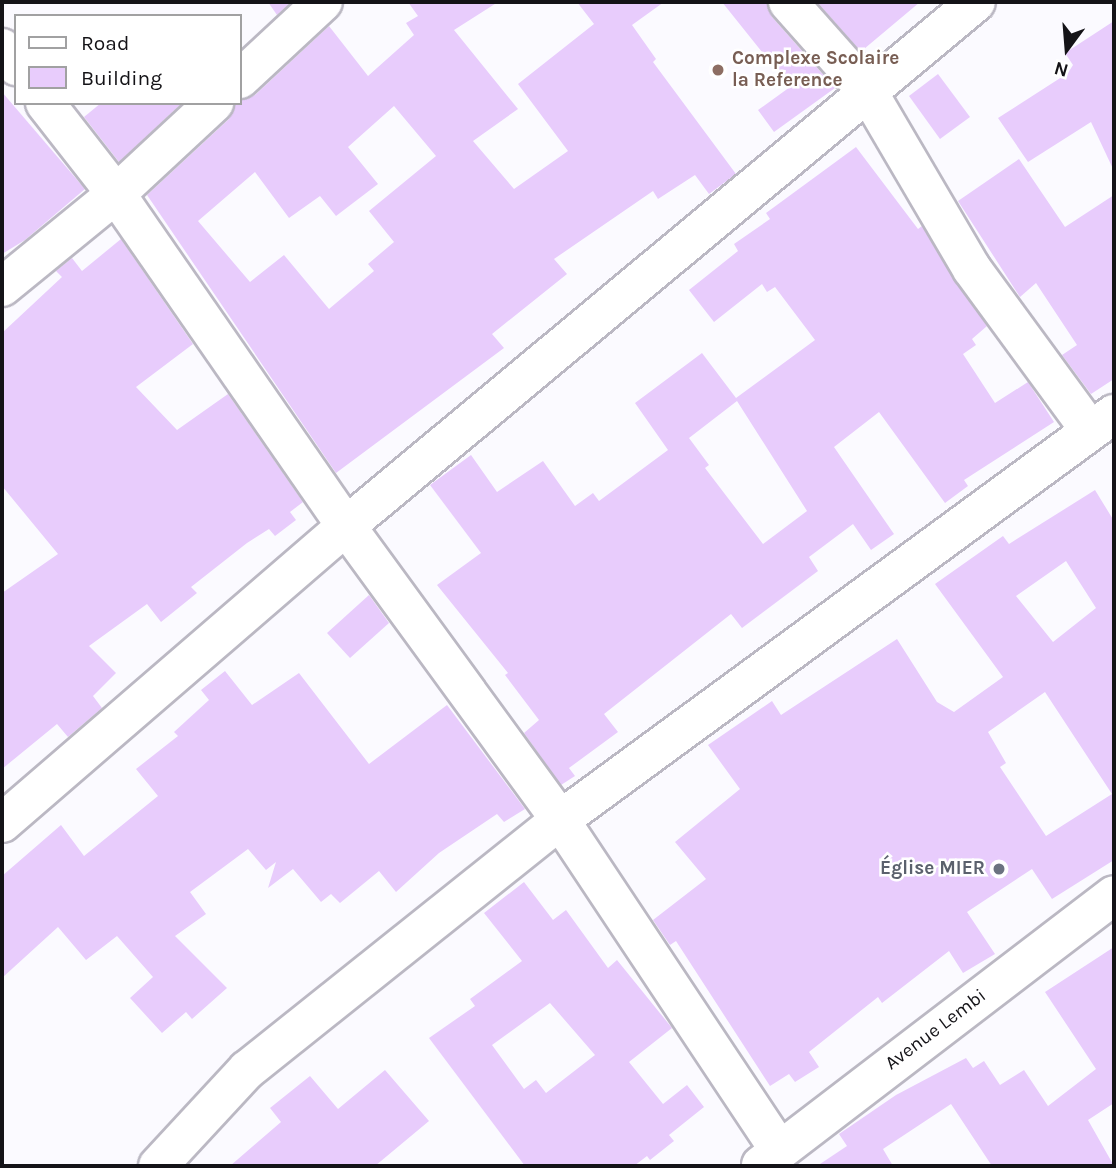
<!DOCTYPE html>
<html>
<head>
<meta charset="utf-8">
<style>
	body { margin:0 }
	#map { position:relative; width:1116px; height:1168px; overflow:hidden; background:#fbfaff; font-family:Karla,sans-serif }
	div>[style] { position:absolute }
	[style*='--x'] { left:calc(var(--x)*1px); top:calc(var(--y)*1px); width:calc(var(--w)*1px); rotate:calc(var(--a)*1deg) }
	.building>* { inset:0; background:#e8ccfc }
	.roads { filter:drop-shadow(2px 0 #bbb8c3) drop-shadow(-2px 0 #bbb8c3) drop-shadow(0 2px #bbb8c3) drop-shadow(0 -2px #bbb8c3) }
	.minor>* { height:38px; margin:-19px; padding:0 19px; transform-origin:19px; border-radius:19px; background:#fff }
	.dots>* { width:19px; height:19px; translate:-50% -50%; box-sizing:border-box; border:4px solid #fff; border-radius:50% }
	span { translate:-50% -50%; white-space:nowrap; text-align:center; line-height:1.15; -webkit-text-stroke:5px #fff; paint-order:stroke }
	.education-label { font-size:19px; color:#785e54; font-weight:700 }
	.left { translate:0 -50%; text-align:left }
	.worship-label { font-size:19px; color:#5b616d; font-weight:700 }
	.right { translate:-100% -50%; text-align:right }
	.street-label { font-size:19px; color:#141317 }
	.frame { position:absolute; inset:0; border:4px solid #141317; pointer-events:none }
	.legend { position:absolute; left:14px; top:14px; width:228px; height:91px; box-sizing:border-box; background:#fff; border:2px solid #a1a1a2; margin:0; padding:9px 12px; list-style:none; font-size:21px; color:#141317 }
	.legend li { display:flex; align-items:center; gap:14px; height:35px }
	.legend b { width:35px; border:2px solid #a1a1a2 }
	.north { position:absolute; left:1032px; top:14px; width:70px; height:70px; -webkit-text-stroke:5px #fff; paint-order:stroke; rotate:196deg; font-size:19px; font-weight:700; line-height:28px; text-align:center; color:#141317 }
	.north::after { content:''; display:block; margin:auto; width:24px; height:32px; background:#141317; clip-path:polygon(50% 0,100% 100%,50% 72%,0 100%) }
</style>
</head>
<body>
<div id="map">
	<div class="building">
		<div style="clip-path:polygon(268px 2px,291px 2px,277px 15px)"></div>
		<div style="clip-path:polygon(evenodd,408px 2px,498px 2px,454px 30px,518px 109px,473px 141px,514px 189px,568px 151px,518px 84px,594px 24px,577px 2px,664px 2px,632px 25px,656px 59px,653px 62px,736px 174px,709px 194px,695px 175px,658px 199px,653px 191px,554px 259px,567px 274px,492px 334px,504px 348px,336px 473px,147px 195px,229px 119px,235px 103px,255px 95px,329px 26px,368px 76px,414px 35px,406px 23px,418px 16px,408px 2px,394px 106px,436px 156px,369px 211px,394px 242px,368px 264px,374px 271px,329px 309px,284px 255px,250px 282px,198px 221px,255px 172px,289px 218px,320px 196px,336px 216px,378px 184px,348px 147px,394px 106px)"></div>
		<div style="clip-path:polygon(722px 2px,767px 2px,772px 17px,835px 88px,774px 132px,758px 110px,790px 87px)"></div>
		<div style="clip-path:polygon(817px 2px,920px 2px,864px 49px,869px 61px)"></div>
		<div style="clip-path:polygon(1114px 21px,1114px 171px,1091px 122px,1028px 162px,998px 118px,1068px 73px,1073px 65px,1065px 53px)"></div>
		<div style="clip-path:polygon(938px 74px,970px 117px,940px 139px,909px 96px)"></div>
		<div style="clip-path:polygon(2px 92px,85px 189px,25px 240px,2px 254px)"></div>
		<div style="clip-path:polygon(101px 103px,182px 103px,119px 162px,84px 117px)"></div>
		<div style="clip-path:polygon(evenodd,856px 147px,918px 229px,922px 226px,987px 326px,972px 339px,976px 345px,963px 354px,995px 403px,1028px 382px,1054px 422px,964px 480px,968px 486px,945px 503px,879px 412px,834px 447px,894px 534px,871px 550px,853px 524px,809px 557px,818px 571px,742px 628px,731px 614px,604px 714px,618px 732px,569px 768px,575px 776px,561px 785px,524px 733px,539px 720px,505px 675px,508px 673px,437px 585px,481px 553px,430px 485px,471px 455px,497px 492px,543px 461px,575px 506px,593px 493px,599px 501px,668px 450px,635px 403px,702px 353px,736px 398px,815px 340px,775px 287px,767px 292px,762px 284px,714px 322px,689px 290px,738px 251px,734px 244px,770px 219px,766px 213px,856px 147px,737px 401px,807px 511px,763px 544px,705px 468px,709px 465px,689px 438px,737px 401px)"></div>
		<div style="clip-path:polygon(1019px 159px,1065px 227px,1114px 195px,1114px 379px,1091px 394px,1062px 355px,1077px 345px,1036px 283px,1020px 297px,958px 201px)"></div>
		<div style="clip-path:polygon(121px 239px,193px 344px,136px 387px,177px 430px,228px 394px,303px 502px,290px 512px,296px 520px,275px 536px,269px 529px,247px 543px,191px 587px,197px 593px,161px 622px,147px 604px,89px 646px,116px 673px,93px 696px,102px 708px,68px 737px,57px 724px,2px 769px,2px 593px,58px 554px,2px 486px,2px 333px,62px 277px,56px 271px,72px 258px,82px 271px)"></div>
		<div style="clip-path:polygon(evenodd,1095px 490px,1114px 521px,1114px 860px,1052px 899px,1032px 869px,967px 912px,995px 954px,963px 973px,949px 951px,882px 1003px,878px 997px,809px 1052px,819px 1067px,795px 1082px,789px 1074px,770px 1086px,676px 941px,670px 945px,653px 920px,706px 879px,675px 842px,740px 789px,708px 745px,772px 701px,781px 715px,897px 639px,937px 702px,954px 712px,1003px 677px,935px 584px,1003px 536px,1009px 544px,1095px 490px,1066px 561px,1096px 608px,1053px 642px,1016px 596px,1066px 561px,1095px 490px,1045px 692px,1112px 794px,1046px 836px,1000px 767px,1006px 763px,988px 732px,1045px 692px)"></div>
		<div style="clip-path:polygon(369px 595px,389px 623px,350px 658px,327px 633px)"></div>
		<div style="clip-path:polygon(225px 671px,252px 705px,299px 673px,369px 764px,447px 705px,525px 809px,504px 822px,497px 814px,439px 853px,396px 892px,379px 871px,340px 903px,331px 894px,321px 902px,293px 869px,268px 888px,276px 862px,266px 870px,248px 849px,190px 892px,206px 914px,175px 936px,227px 988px,192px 1019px,186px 1012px,162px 1033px,130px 998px,153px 977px,117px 936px,86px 960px,58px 927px,2px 978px,2px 876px,61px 825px,84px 856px,158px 796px,136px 769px,178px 736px,174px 732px,209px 700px,201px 690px)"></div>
		<div style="clip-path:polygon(evenodd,524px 882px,553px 920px,566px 910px,608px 968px,617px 960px,672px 1028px,629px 1062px,663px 1104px,687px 1085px,704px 1107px,669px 1135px,674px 1141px,650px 1160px,647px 1156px,634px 1166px,525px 1166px,429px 1038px,475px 1006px,470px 999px,522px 961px,484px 913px,524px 882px,550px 1003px,595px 1055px,546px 1093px,536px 1080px,524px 1089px,492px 1045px,550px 1003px)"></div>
		<div style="clip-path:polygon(1114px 947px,1114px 1103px,1088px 1120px,1114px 1166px,992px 1166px,951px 1104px,883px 1149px,893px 1166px,817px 1166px,847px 1146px,839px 1134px,896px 1095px,966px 1058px,973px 1068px,984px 1061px,1000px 1085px,1024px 1070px,1048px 1106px,1096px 1069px,1045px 992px)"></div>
		<div style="clip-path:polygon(385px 1070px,429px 1121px,375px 1166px,230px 1166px,281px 1122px,270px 1108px,310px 1076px,338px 1109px)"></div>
	</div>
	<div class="roads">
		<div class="minor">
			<div style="--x:788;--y:2;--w:120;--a:48.4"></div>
			<div style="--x:868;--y:92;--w:205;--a:59.6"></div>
			<div style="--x:972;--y:269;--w:200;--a:53.8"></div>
			<div style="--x:2;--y:48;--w:23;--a:52"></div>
			<div style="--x:240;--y:79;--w:113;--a:-42.9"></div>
			<div style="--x:45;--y:103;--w:115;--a:52"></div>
			<div style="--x:116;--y:194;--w:404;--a:55.3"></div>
			<div style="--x:346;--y:526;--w:364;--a:53.9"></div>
			<div style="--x:560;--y:820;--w:395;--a:56.4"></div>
			<div style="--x:2;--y:287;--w:147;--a:-39.2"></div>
			<div style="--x:116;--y:194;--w:134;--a:-42.9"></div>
			<div style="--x:2;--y:823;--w:454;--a:-40.8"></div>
			<div style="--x:346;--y:526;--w:819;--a:-39.75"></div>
			<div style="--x:761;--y:1165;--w:444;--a:-37.4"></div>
			<div style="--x:158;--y:1166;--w:131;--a:-47.2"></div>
			<div style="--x:247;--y:1070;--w:401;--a:-38.6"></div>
			<div style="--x:560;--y:820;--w:687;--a:-36.24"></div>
		</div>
	</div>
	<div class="dots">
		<div style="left:718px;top:70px;background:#8d6e63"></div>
		<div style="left:999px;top:869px;background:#6b7280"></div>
	</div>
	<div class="education-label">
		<span class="left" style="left:732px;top:70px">Complexe Scolaire<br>la Reference</span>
	</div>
	<div class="worship-label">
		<span class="right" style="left:985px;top:869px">Église MIER</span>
	</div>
	<div class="street-label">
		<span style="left:936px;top:1030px;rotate:-37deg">Avenue Lembi</span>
	</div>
	<div class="frame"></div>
	<ul class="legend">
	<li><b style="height:9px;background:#fff"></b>Road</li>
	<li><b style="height:19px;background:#e8ccfc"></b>Building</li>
	</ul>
	<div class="north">N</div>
</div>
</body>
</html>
